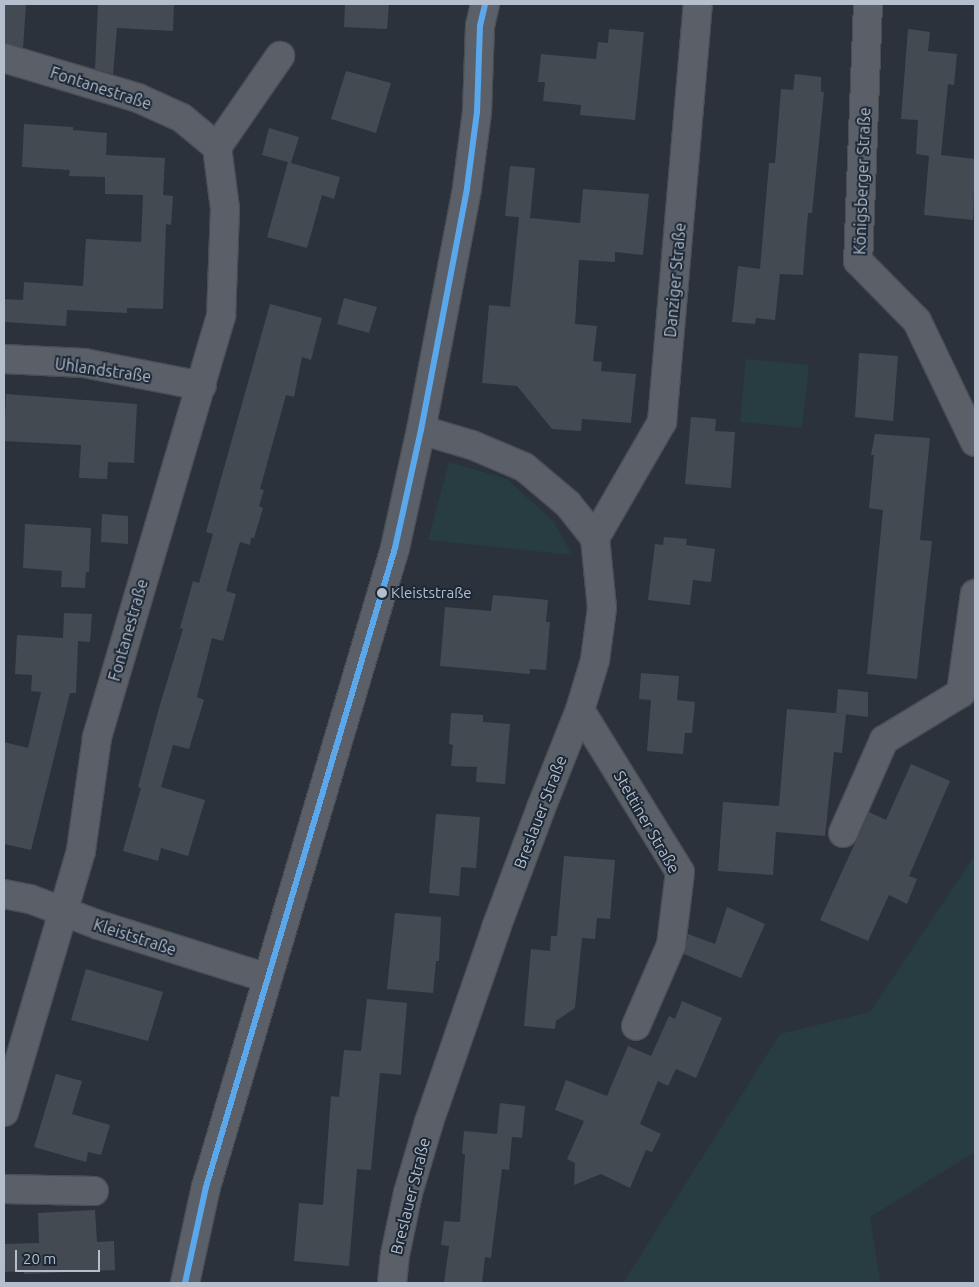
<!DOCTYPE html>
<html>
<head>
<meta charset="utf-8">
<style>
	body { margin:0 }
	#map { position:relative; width:979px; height:1287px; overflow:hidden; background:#2b323b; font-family:Ubuntu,sans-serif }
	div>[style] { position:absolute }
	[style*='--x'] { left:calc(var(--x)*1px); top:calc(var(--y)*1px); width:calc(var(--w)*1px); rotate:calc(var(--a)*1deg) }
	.green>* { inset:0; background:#273d42 }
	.building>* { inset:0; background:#444a52 }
	.roads { filter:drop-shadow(1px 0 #494e55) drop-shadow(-1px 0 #494e55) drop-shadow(0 1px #494e55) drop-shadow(0 -1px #494e55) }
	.minor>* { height:28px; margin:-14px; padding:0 14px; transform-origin:14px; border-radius:14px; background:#5b6068 }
	.bus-1>* { height:6px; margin:-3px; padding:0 3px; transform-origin:3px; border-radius:3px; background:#5aa8eb }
	.dots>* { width:14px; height:14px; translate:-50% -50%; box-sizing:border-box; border:2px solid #1d2836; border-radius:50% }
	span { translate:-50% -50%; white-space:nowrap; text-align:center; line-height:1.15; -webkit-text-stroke:4px #1d2836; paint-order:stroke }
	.bus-label { font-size:15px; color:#b5becc }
	.left { translate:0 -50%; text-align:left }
	.street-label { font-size:16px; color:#b5becc }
	.frame { position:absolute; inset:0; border:5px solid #b5becc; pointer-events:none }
	.scale { position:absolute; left:15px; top:1250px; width:85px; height:22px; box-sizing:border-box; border:2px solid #b5becc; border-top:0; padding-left:6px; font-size:15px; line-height:18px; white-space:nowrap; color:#b5becc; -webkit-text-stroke:4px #1d2836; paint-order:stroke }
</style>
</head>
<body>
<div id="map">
	<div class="green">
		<div style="clip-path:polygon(746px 359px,809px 365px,802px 428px,740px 422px)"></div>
		<div style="clip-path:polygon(449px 462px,507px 479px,554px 522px,572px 555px,428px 540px)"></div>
		<div style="clip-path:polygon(975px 855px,975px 1152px,870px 1217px,880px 1281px,877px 1283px,623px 1283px,780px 1034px,870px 1012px)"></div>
	</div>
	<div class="building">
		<div style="clip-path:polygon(4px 4px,26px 4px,23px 48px,4px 43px)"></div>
		<div style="clip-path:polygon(98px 4px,174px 4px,173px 31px,117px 28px,113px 74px,95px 69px)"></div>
		<div style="clip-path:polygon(345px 4px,389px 4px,387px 29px,344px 27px)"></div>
		<div style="clip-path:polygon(609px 29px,644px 32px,635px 120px,580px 115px,581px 105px,543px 101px,545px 82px,538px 82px,541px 54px,596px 59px,598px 42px,608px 43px)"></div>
		<div style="clip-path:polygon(908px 29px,930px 32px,928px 51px,957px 54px,954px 85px,948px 84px,941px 155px,975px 159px,973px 220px,924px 215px,929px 156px,916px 154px,918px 120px,901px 119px)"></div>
		<div style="clip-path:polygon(346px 71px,391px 83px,376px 133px,331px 119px)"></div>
		<div style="clip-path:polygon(795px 74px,821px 77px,821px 92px,824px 92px,812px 213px,808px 213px,803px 275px,780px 274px,775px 320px,756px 318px,755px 324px,732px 322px,738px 266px,760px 269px,769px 163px,775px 163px,781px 89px,793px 90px)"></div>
		<div style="clip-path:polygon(24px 124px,73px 127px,73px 130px,107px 133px,106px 155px,165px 158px,163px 195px,173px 196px,171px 225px,166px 224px,163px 309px,127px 308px,127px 313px,67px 310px,66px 326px,4px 322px,4px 299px,23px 300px,24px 282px,83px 286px,86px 239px,141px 242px,143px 195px,105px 194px,105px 177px,69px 176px,70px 170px,22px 167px)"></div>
		<div style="clip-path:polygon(269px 128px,299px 137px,291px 163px,340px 177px,334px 199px,322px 195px,307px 248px,267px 237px,288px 162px,291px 163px,262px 155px)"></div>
		<div style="clip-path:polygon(510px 166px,535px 168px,530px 218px,580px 223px,583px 189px,649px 194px,643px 255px,615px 252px,615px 262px,579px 260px,575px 324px,597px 326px,593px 361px,602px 362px,601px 371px,636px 374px,631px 423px,582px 419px,581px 431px,552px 429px,517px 386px,482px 383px,489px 305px,510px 307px,519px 217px,505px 216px)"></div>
		<div style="clip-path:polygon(344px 298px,377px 307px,369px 333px,337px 324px)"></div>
		<div style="clip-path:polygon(270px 304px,322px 318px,311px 360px,302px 357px,294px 397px,286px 395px,260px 489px,264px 490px,259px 506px,263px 508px,254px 538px,251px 538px,250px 545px,240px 542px,226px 591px,236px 594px,223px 641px,212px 638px,197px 697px,204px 700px,189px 749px,173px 745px,161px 787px,205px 800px,188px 856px,161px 848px,158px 861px,123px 851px,141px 788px,138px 787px,159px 708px,183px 629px,180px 628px,193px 581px,199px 583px,213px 534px,206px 532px)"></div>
		<div style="clip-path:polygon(859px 353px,898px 356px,893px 421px,855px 417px)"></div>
		<div style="clip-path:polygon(6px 394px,137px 404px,134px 463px,108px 462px,107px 479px,79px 478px,81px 445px,4px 441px)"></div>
		<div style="clip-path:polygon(691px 417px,716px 419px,715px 431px,735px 432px,731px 488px,685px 484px)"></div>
		<div style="clip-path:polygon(875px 434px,930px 438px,920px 540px,932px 541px,917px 679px,867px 674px,883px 510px,869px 508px,874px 455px,871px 455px)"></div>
		<div style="clip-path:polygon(102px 514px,128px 516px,128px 544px,101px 542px)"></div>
		<div style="clip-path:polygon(25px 524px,91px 528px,89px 572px,86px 572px,85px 588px,61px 587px,62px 571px,23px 568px)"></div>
		<div style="clip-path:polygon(664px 537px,687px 539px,686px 545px,715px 549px,711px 582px,693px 580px,690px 605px,648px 600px,655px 544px,663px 545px)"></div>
		<div style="clip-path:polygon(493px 595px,548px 600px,546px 622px,550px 622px,546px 670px,530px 669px,530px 674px,440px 666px,445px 607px,491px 611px)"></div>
		<div style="clip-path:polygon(64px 613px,92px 614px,90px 642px,78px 641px,76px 693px,70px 693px,31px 850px,4px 844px,4px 742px,28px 748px,41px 692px,31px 691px,32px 675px,15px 674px,17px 635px,63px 638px)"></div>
		<div style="clip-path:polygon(641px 673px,679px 676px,677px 700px,695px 702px,692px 733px,685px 733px,683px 754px,647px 751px,651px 700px,639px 699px)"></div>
		<div style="clip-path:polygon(838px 689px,868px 692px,868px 717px,836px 713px)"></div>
		<div style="clip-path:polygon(787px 709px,846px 714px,842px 753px,834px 752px,825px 836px,776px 832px,773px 875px,718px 871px,723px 802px,779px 806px)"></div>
		<div style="clip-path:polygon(451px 713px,483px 715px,483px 722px,510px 724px,505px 784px,476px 782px,477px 767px,451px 766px,453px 745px,449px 744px)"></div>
		<div style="clip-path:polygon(911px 764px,950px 781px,909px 876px,917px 879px,907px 904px,889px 895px,868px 941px,820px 920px,869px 812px,886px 820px)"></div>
		<div style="clip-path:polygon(436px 814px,480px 817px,476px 868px,461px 867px,459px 896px,429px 893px)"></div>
		<div style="clip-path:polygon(564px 856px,615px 860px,610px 919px,597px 918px,595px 939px,582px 938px,575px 1008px,556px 1021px,555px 1029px,524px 1026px,531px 949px,550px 951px,551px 936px,557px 936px)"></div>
		<div style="clip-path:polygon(727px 907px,765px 924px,741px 978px,684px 954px,688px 934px,715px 944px)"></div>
		<div style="clip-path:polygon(395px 913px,441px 917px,439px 961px,436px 961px,433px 993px,387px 989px)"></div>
		<div style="clip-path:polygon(86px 969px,163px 992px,148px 1041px,71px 1020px)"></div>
		<div style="clip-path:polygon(367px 999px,407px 1003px,401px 1075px,380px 1073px,371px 1170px,357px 1169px,349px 1266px,294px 1261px,299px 1203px,323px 1205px,331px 1096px,339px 1097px,344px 1050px,361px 1051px)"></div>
		<div style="clip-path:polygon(682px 1001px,722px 1018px,696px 1078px,676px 1069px,668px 1086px,658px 1081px,640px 1124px,661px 1134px,652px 1152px,646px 1150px,630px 1188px,601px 1174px,574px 1185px,575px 1163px,567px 1159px,584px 1121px,555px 1110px,566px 1080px,607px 1096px,628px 1046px,651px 1056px,669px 1016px,675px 1019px)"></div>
		<div style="clip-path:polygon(56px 1074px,82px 1081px,72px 1114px,110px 1125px,101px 1155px,88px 1152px,86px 1162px,34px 1147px)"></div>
		<div style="clip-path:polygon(500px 1103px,525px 1106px,522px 1138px,512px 1137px,509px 1170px,502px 1169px,491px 1258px,485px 1257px,482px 1283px,444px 1283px,449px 1246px,441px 1245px,444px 1221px,460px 1222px,465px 1154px,462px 1154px,464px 1131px,497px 1134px)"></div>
		<div style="clip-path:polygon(95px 1210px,97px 1242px,114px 1241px,115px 1270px,24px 1274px,24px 1271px,4px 1272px,4px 1244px,39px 1243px,38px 1213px)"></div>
	</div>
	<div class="roads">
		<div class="minor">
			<div style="--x:868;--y:4;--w:257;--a:92.2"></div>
			<div style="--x:858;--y:261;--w:84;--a:45.5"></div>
			<div style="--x:917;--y:321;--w:134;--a:64.4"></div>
			<div style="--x:4;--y:58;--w:140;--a:16.6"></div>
			<div style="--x:138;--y:98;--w:48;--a:24.4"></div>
			<div style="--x:182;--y:118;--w:45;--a:39.6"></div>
			<div style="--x:217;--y:147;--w:63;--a:82.6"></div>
			<div style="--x:225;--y:209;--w:107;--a:92.1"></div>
			<div style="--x:221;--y:316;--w:440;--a:106.4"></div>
			<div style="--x:97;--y:738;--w:114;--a:98.1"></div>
			<div style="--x:81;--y:851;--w:272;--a:106.4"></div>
			<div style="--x:217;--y:147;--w:111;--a:-55.3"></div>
			<div style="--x:4;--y:359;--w:80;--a:2.9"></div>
			<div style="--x:84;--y:363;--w:120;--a:11"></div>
			<div style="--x:595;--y:538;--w:134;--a:-60"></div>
			<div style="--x:662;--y:422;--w:420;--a:-85.1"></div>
			<div style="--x:580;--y:710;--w:190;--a:58.3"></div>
			<div style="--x:680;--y:872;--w:74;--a:97"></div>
			<div style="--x:671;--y:945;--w:88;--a:113.4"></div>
			<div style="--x:843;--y:833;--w:102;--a:-66.2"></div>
			<div style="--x:884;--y:740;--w:90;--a:-31.4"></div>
			<div style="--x:961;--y:693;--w:100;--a:-82"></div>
			<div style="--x:4;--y:894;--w:26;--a:11"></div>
			<div style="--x:30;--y:899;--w:74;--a:20.6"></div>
			<div style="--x:99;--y:925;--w:176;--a:17.5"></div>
			<div style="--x:4;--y:1189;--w:90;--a:1.3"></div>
			<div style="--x:185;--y:1283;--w:98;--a:-77.7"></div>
			<div style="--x:206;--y:1187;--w:666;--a:-73.52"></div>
			<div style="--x:395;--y:548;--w:121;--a:-77.6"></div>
			<div style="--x:421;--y:430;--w:246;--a:-79.2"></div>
			<div style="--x:467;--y:188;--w:77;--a:-82.5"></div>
			<div style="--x:477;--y:112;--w:86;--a:-88"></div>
			<div style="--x:480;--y:26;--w:23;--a:-77"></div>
			<div style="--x:392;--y:1283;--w:28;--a:-84"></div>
			<div style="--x:395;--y:1255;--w:63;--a:-78.2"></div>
			<div style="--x:408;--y:1193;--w:74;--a:-73.5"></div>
			<div style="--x:429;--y:1122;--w:205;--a:-70.9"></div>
			<div style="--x:496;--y:928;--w:128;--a:-69.4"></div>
			<div style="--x:541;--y:808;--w:105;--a:-68.3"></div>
			<div style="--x:580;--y:710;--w:52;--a:-73.3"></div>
			<div style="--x:595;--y:660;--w:52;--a:-82.3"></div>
			<div style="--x:602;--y:608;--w:70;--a:-95.7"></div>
			<div style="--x:595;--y:538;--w:43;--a:-128.5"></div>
			<div style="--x:568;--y:504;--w:57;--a:-139.9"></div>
			<div style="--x:524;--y:467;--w:56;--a:-157.1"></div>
			<div style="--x:472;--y:445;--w:53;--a:-163.6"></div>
		</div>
	</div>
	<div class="bus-1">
		<div style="--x:185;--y:1283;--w:98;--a:-77.7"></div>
		<div style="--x:206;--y:1187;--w:666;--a:-73.52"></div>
		<div style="--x:395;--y:548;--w:121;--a:-77.6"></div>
		<div style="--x:421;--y:430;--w:246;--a:-79.2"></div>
		<div style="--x:467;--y:188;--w:77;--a:-82.5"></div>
		<div style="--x:477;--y:112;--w:86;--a:-88"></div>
		<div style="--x:480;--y:26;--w:23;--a:-77"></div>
	</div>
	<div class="dots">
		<div style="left:382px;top:593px;background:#b5becc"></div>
	</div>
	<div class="bus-label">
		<span class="left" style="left:391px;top:593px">Kleiststraße</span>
	</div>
	<div class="street-label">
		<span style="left:101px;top:88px;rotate:18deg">Fontanestraße</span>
		<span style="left:862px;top:181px;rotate:-88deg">Königsberger Straße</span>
		<span style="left:675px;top:280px;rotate:-85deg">Danziger Straße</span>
		<span style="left:103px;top:370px;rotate:8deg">Uhlandstraße</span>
		<span style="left:128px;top:630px;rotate:-74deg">Fontanestraße</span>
		<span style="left:540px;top:812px;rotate:-69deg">Breslauer Straße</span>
		<span style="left:647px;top:822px;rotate:60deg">Stettiner Straße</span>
		<span style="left:135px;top:937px;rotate:18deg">Kleiststraße</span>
		<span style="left:410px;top:1196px;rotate:-76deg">Breslauer Straße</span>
	</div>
	<div class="frame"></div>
	<div class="scale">20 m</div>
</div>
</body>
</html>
